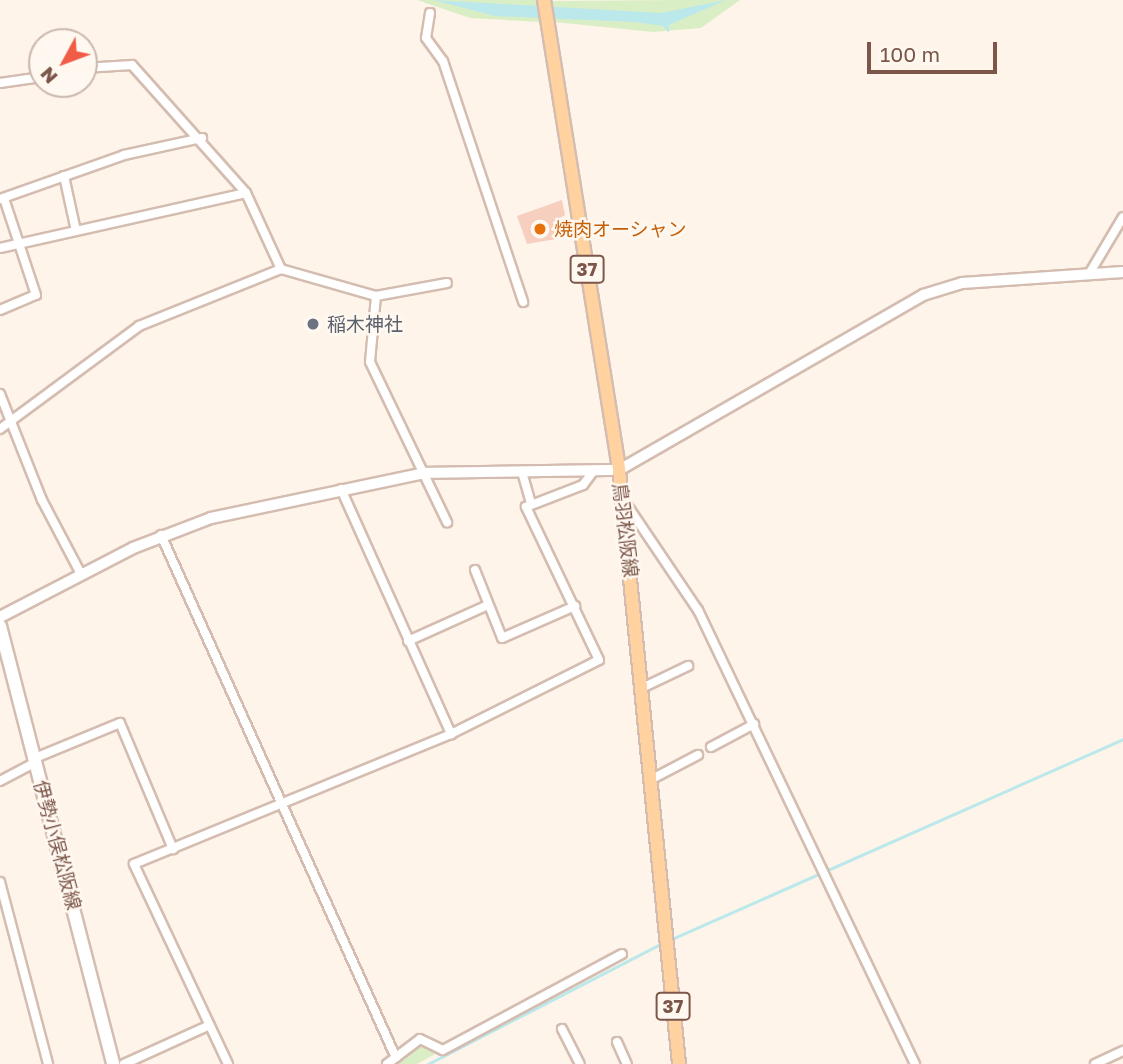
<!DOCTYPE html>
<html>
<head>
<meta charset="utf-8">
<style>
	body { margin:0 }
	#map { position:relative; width:1123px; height:1064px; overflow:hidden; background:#fef4e9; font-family:"Golos Text","Noto Sans JP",sans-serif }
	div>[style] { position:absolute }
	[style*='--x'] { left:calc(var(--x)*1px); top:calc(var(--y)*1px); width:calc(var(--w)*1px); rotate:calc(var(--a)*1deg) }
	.green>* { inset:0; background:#daeec6 }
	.water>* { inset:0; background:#bbe8ea }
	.stream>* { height:2.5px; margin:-1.25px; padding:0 1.25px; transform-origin:1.25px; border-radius:1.25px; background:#bbe8ea }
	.building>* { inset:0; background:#f6cfbf }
	.roads { filter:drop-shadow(2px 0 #d4bdb0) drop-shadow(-2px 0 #d4bdb0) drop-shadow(0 2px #d4bdb0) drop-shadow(0 -2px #d4bdb0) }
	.minor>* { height:8px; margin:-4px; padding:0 4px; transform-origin:4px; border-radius:4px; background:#fff }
	.tertiary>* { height:10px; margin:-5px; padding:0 5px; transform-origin:5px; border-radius:5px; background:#fff }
	.secondary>* { height:12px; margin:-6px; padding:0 6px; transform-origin:6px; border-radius:6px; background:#fff }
	.primary>* { height:12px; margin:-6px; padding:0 6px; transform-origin:6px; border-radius:6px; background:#ffd29f }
	.dots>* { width:19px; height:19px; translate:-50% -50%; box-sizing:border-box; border:4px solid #fff8f1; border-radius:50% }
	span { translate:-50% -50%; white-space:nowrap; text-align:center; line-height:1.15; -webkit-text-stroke:5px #fff8f1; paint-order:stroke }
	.shield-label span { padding:2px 5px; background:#fff8f1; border:2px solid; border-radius:5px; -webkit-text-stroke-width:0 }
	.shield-label { font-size:18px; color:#7c5749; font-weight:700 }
	.food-label { font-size:19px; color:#c56008 }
	.left { translate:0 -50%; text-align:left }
	.worship-label { font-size:19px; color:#5b616d }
	.street-label { font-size:19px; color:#7c5749 }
	.north { position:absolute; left:28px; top:28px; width:70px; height:70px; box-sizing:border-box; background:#fff8f1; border:2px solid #cbb8ae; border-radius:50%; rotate:229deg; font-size:19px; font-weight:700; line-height:28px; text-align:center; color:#7c5749 }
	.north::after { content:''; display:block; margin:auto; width:24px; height:32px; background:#f15c46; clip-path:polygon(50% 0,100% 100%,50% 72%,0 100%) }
	.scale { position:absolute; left:867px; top:42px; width:130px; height:32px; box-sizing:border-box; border:4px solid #7c5749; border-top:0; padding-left:9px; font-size:21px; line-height:24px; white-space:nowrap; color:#7c5749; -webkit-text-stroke:5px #fff8f1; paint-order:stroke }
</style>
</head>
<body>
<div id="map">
	<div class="green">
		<div style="clip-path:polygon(417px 0,537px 0,541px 22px,470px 18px)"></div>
		<div style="clip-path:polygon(678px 0,740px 0,701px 28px,653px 32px,554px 22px,550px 1px)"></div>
		<div style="clip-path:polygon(420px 1043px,439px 1052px,417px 1064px,392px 1064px)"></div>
	</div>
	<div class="water">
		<div style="clip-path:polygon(433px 0,661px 13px,726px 0,669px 25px,669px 33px,663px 26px,635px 22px,495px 16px)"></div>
	</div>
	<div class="stream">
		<div style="--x:672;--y:939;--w:493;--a:-23.9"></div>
		<div style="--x:428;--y:1064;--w:263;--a:-27.3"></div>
	</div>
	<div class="building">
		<div style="clip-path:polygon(562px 200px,565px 215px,557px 220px,562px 238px,527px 244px,517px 216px)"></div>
	</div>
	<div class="roads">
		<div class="minor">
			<div style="--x:430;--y:13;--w:25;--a:99"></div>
			<div style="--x:426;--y:38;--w:29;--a:54"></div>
			<div style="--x:443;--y:61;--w:254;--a:71.6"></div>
			<div style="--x:84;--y:68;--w:48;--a:-3.6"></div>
			<div style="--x:132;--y:65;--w:171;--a:48.3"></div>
			<div style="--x:246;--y:193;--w:84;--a:65.3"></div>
			<div style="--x:281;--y:269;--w:99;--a:15.9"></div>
			<div style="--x:376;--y:296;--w:72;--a:-10.4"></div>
			<div style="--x:0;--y:83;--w:42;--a:-8.1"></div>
			<div style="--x:64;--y:176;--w:56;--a:77.7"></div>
			<div style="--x:0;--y:199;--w:132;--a:-19.5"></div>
			<div style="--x:124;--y:155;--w:80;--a:-12.3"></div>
			<div style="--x:0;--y:248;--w:252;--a:-12.6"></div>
			<div style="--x:1089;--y:274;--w:66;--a:-59.2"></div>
			<div style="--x:376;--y:296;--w:66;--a:95.2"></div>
			<div style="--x:370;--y:362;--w:178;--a:64.3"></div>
			<div style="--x:0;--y:310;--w:39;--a:-23"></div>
			<div style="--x:36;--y:295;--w:102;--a:-108.3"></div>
			<div style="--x:0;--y:394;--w:114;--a:68.4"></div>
			<div style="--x:42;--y:500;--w:84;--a:62.2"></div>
			<div style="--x:0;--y:429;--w:173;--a:-36.5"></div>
			<div style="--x:139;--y:326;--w:153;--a:-21.9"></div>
			<div style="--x:522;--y:472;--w:32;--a:74"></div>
			<div style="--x:341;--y:489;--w:269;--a:65.8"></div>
			<div style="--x:623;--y:499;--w:134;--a:56"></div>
			<div style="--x:698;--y:610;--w:503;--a:64.45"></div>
			<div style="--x:161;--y:535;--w:573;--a:65.8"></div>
			<div style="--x:475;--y:570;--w:73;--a:68.3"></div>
			<div style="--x:502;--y:638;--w:80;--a:-23.7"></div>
			<div style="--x:408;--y:641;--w:88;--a:-24.2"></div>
			<div style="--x:644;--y:687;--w:49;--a:-25.5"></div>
			<div style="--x:711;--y:747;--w:49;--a:-28.1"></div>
			<div style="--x:35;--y:758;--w:92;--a:-22.4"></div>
			<div style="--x:120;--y:723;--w:137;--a:67.2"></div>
			<div style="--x:652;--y:779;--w:52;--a:-27.6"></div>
			<div style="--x:0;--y:781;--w:41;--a:-27.8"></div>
			<div style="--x:0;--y:882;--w:188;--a:75.2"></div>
			<div style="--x:562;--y:1029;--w:39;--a:63"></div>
			<div style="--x:617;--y:1042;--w:24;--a:66"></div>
			<div style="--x:124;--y:1064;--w:94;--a:-24.4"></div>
			<div style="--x:228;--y:1064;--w:221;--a:-115.2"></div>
			<div style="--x:134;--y:864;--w:343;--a:-22.3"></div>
			<div style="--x:451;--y:734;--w:165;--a:-26.6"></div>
			<div style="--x:599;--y:660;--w:170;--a:-115.5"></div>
			<div style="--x:526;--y:507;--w:61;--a:-21.1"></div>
			<div style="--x:583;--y:485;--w:15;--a:-53"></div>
			<div style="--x:387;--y:1064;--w:41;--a:-37.1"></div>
			<div style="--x:420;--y:1039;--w:25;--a:26"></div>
			<div style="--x:443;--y:1050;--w:203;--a:-28.2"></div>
			<div style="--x:1095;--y:1064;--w:31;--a:-25"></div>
		</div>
		<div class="tertiary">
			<div style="--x:0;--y:617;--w:150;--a:-27.4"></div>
			<div style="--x:133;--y:548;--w:84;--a:-21"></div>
			<div style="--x:211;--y:518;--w:219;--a:-11.9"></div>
			<div style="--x:425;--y:473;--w:194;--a:-0.9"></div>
			<div style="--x:619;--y:470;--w:351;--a:-29.9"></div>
			<div style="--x:923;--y:295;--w:41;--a:-17.1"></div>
			<div style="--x:962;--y:283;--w:161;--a:-3.9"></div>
		</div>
		<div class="secondary">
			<div style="--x:0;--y:626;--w:452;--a:75.5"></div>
		</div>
		<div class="primary">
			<div style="--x:544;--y:0;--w:476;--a:80.9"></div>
			<div style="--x:619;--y:470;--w:597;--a:84.23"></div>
		</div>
	</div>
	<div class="dots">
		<div style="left:540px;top:229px;background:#e8710a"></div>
		<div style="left:313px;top:324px;background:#6b7280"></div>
	</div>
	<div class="shield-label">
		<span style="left:587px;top:269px">37</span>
		<span style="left:673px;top:1006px">37</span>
	</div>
	<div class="food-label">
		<span class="left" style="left:554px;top:229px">焼肉オーシャン</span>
	</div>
	<div class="worship-label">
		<span class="left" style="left:327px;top:324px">稲木神社</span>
	</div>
	<div class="street-label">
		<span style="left:626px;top:530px;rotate:83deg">鳥羽松阪線</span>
		<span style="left:58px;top:845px;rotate:75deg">伊勢小俣松阪線</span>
	</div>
	<div class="north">N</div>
	<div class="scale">100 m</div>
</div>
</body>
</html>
